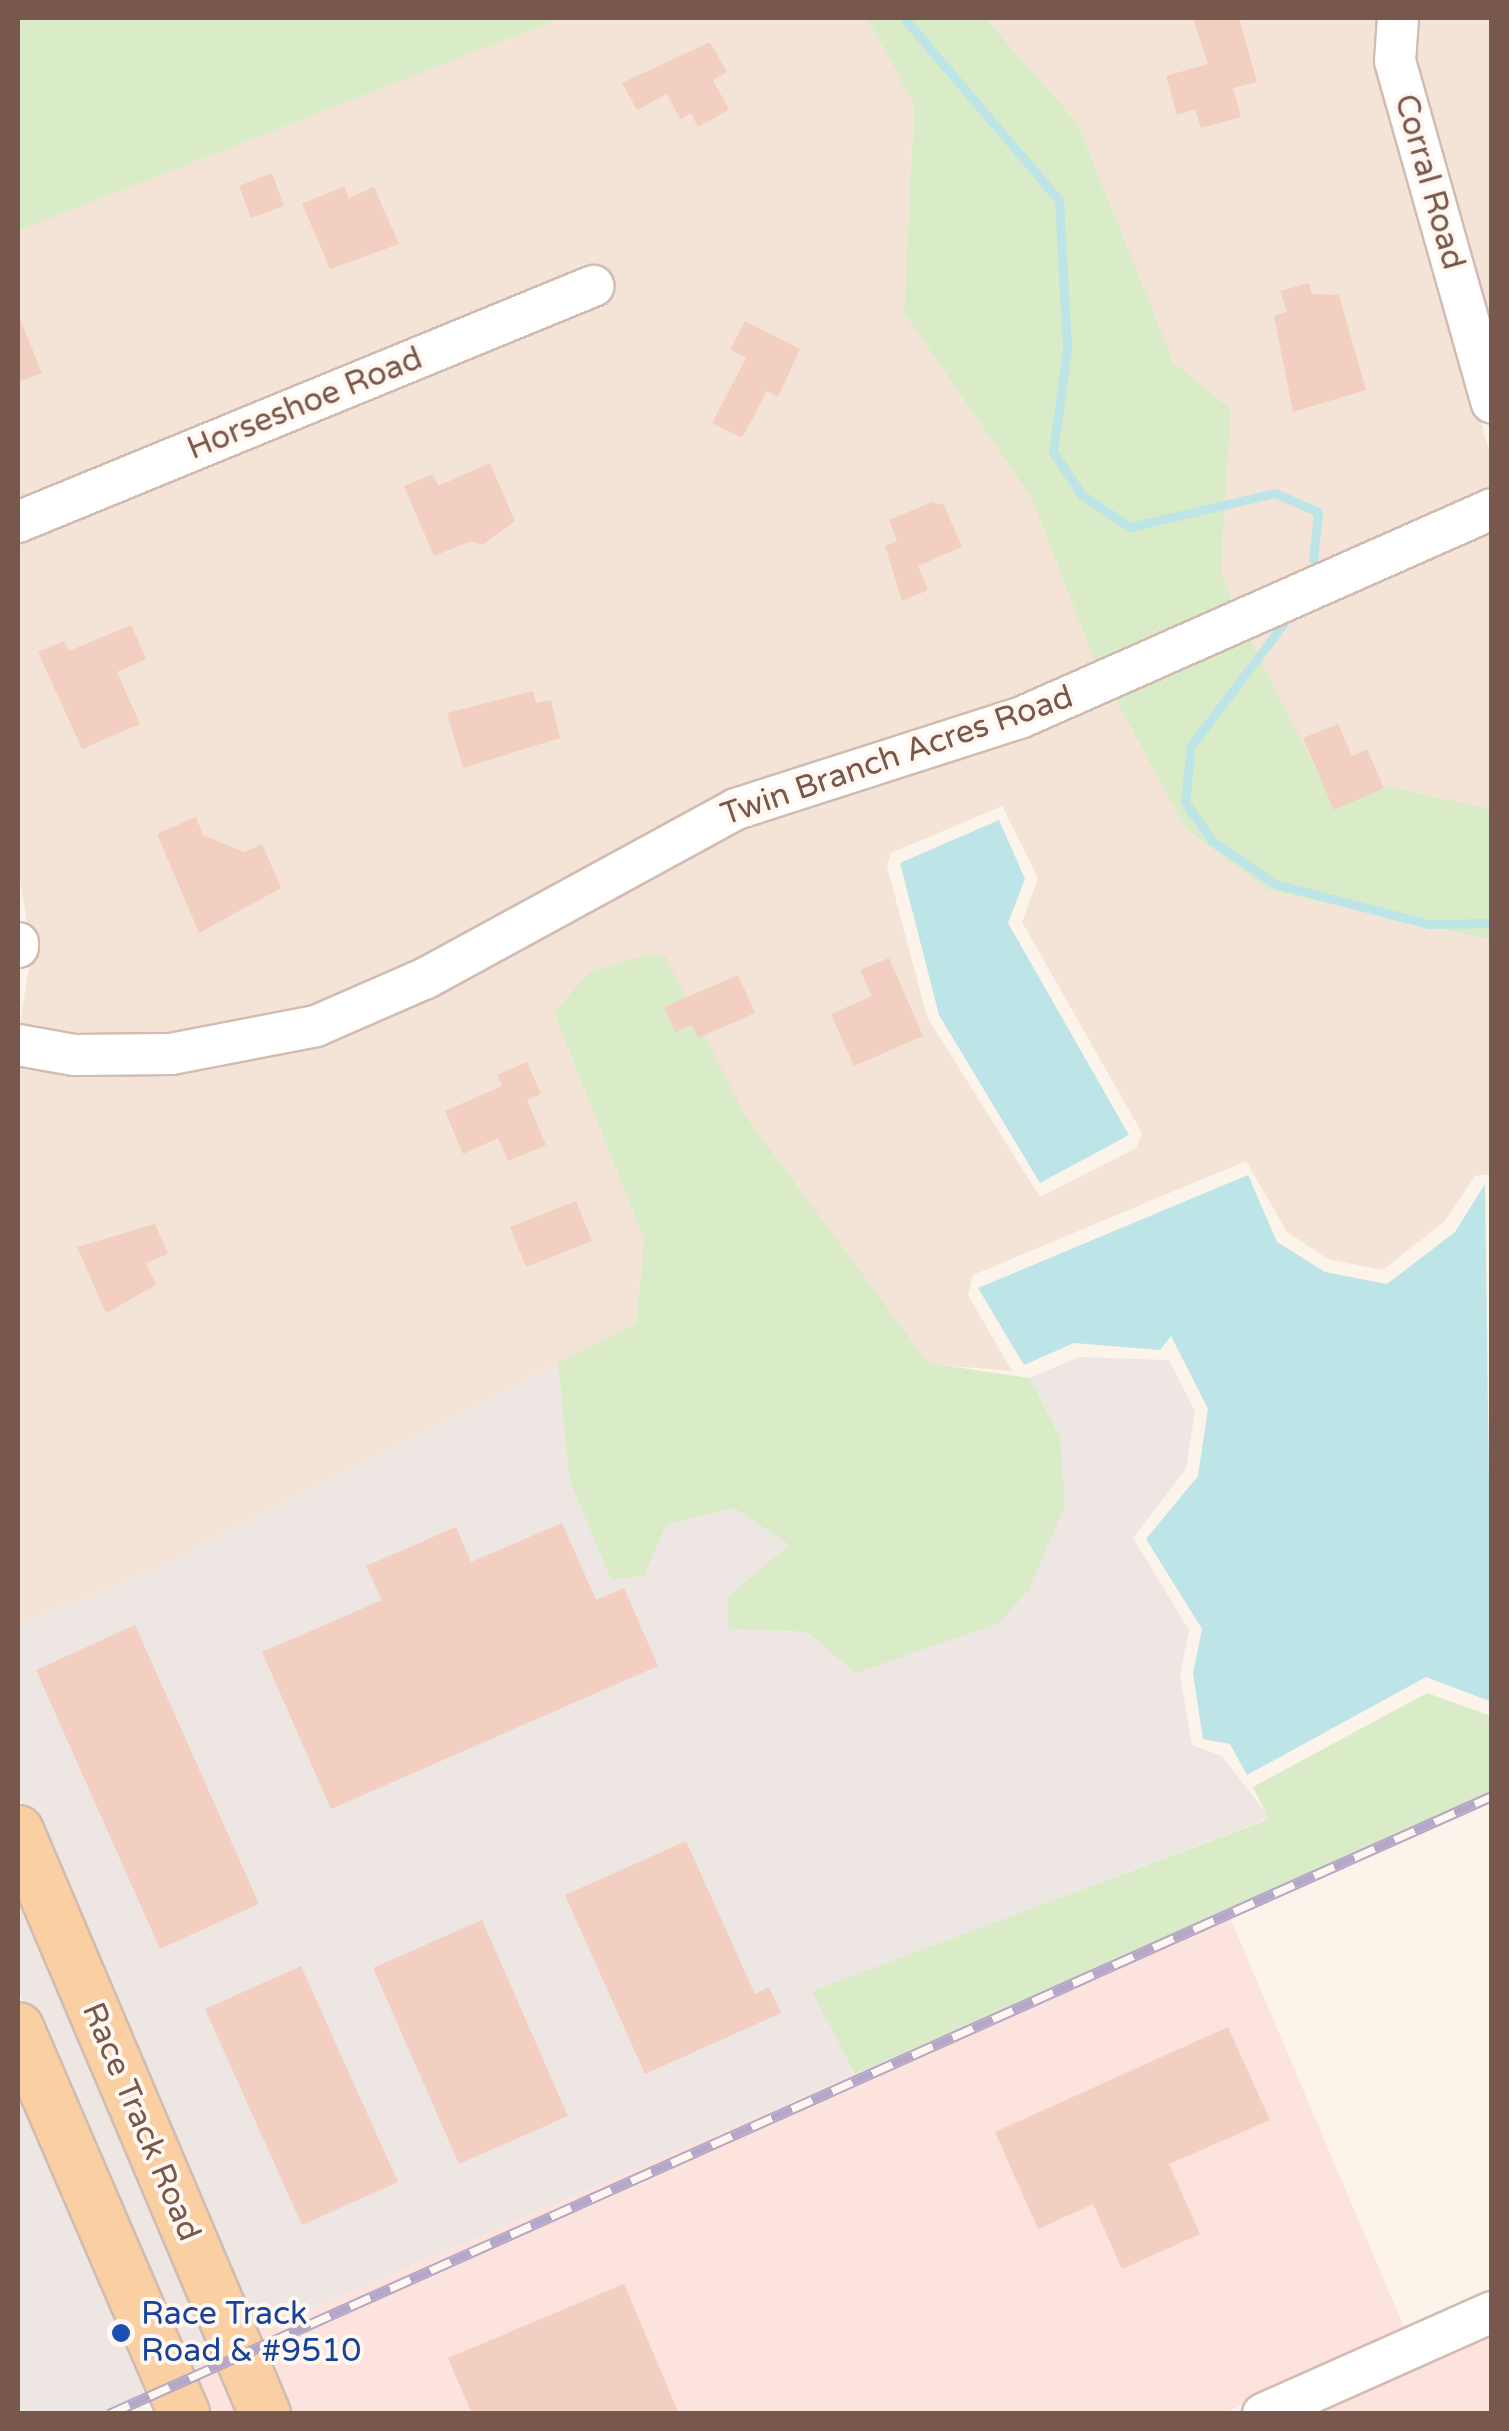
<!DOCTYPE html>
<html>
<head>
<meta charset="utf-8">
<style>
	body { margin:0 }
	#map { position:relative; width:1509px; height:2431px; overflow:hidden; background:#fcf3ea; font-family:"Varela Round",sans-serif }
	div>[style] { position:absolute }
	[style*='--x'] { left:calc(var(--x)*1px); top:calc(var(--y)*1px); width:calc(var(--w)*1px); rotate:calc(var(--a)*1deg) }
	.residential>* { inset:0; background:#f4e4d8 }
	.commercial>* { inset:0; background:#fce3de }
	.industrial>* { inset:0; background:#eee6e2 }
	.green>* { inset:0; background:#daebc7 }
	.water>* { inset:0; background:#bde5e7 }
	.stream>* { height:9px; margin:-4.5px; padding:0 4.5px; transform-origin:4.5px; border-radius:4.5px; background:#bde5e7 }
	.building>* { inset:0; background:#f2cfc1 }
	.roads { filter:drop-shadow(2px 0 #d2bcb1) drop-shadow(-2px 0 #d2bcb1) drop-shadow(0 2px #d2bcb1) drop-shadow(0 -2px #d2bcb1) }
	.minor>* { height:40px; margin:-20px; padding:0 20px; transform-origin:20px; border-radius:20px; background:#fff }
	.major>* { height:50px; margin:-25px; padding:0 25px; transform-origin:25px; border-radius:25px; background:#fad0a3 }
	.rail>* { height:11px; margin-top:-5.5px; transform-origin:0; background:repeating-linear-gradient(90deg,#fff7f0 0 22px,#b5a7c7 0 44px); box-sizing:border-box; border-block:2px solid #b5a7c7 }
	.dots>* { width:28px; height:28px; translate:-50% -50%; box-sizing:border-box; border:5px solid #fff7f0; border-radius:50% }
	span { translate:-50% -50%; white-space:nowrap; text-align:center; line-height:1.15; -webkit-text-stroke:8px #fff7f0; paint-order:stroke }
	.street-label { font-size:32px; color:#78574c }
	.transit-label { font-size:32px; color:#164399 }
	.left { translate:0 -50%; text-align:left }
	.frame { position:absolute; inset:0; border:20px solid #78574c; pointer-events:none }
</style>
</head>
<body>
<div id="map">
	<div class="residential">
		<div style="clip-path:polygon(562px 18px,867px 18px,914px 105px,904px 313px,1031px 497px,1097px 666px,1014px 703px,729px 794px,363px 990px,260px 1024px,118px 1041px,19px 1029px,32px 949px,18px 871px,18px 540px,613px 295px,600px 265px,18px 504px,18px 231px)"></div>
		<div style="clip-path:polygon(985px 18px,1383px 18px,1381px 65px,1491px 457px,1491px 491px,1234px 603px,1221px 573px,1231px 409px,1174px 363px,1077px 122px)"></div>
		<div style="clip-path:polygon(1413px 18px,1491px 18px,1491px 350px,1410px 61px)"></div>
		<div style="clip-path:polygon(1491px 526px,1491px 809px,1317px 771px,1247px 633px)"></div>
		<div style="clip-path:polygon(evenodd,1113px 695px,1186px 829px,1268px 890px,1491px 940px,1491px 1174px,1475px 1176px,1445px 1221px,1383px 1270px,1328px 1259px,1287px 1232px,1246px 1161px,973px 1275px,968px 1295px,1012px 1371px,928px 1364px,745px 1115px,705px 1044px,554px 1013px,644px 1240px,636px 1324px,158px 1569px,18px 1626px,18px 1061px,221px 1064px,322px 1041px,743px 824px,1113px 695px,1002px 806px,1038px 878px,1022px 922px,1142px 1133px,1136px 1148px,1040px 1197px,927px 1017px,887px 866px,891px 853px,1002px 806px)"></div>
	</div>
	<div class="commercial">
		<div style="clip-path:polygon(1228px 1913px,1406px 2332px,1222px 2414px,281px 2413px,248px 2336px)"></div>
		<div style="clip-path:polygon(1491px 2330px,1491px 2413px,1304px 2413px)"></div>
		<div style="clip-path:polygon(223px 2351px,249px 2413px,200px 2413px,184px 2377px)"></div>
	</div>
	<div class="industrial">
		<div style="clip-path:polygon(1078px 1357px,1169px 1360px,1195px 1411px,1186px 1469px,1133px 1538px,1189px 1630px,1180px 1675px,1192px 1745px,1222px 1756px,1270px 1818px,813px 1991px,855px 2074px,248px 2336px,18px 1794px,18px 1626px,158px 1569px,558px 1363px,569px 1479px,611px 1580px,644px 1576px,667px 1524px,734px 1508px,791px 1545px,728px 1597px,729px 1629px,808px 1632px,1060px 1437px,1030px 1378px)"></div>
		<div style="clip-path:polygon(18px 1869px,223px 2351px,184px 2377px,18px 1990px)"></div>
		<div style="clip-path:polygon(18px 2091px,148px 2401px,118px 2413px,18px 2413px)"></div>
	</div>
	<div class="green">
		<div style="clip-path:polygon(18px 18px,562px 18px,18px 231px)"></div>
		<div style="clip-path:polygon(867px 18px,985px 18px,1077px 122px,1174px 363px,1231px 409px,1221px 573px,1234px 603px,1096px 664px,1031px 497px,904px 313px,914px 105px)"></div>
		<div style="clip-path:polygon(1247px 633px,1317px 771px,1491px 809px,1491px 940px,1268px 890px,1186px 829px,1113px 695px)"></div>
		<div style="clip-path:polygon(647px 955px,665px 955px,745px 1115px,928px 1363px,1030px 1378px,1060px 1437px,1065px 1505px,1028px 1591px,997px 1624px,855px 1673px,808px 1632px,729px 1629px,727px 1597px,790px 1545px,734px 1508px,667px 1524px,644px 1576px,611px 1580px,569px 1479px,558px 1363px,636px 1324px,644px 1240px,554px 1013px,590px 971px)"></div>
		<div style="clip-path:polygon(1427px 1693px,1491px 1716px,1491px 1799px,855px 2074px,812px 1991px,1269px 1819px,1253px 1787px)"></div>
	</div>
	<div class="water">
		<div style="clip-path:polygon(999px 820px,1025px 879px,1008px 923px,1129px 1135px,1040px 1183px,939px 1015px,900px 863px)"></div>
		<div style="clip-path:polygon(1248px 1175px,1277px 1242px,1325px 1272px,1387px 1284px,1455px 1232px,1485px 1184px,1492px 1702px,1426px 1677px,1247px 1775px,1230px 1744px,1203px 1739px,1193px 1673px,1202px 1629px,1146px 1539px,1198px 1476px,1208px 1409px,1171px 1336px,1160px 1350px,1074px 1343px,1024px 1365px,978px 1288px)"></div>
	</div>
	<div class="stream">
		<div style="--x:904;--y:18;--w:239;--a:49.6"></div>
		<div style="--x:1059;--y:200;--w:149;--a:86.9"></div>
		<div style="--x:1067;--y:349;--w:104;--a:97.7"></div>
		<div style="--x:1053;--y:452;--w:52;--a:56"></div>
		<div style="--x:1082;--y:495;--w:58;--a:33.7"></div>
		<div style="--x:1130;--y:527;--w:149;--a:-13.2"></div>
		<div style="--x:1275;--y:493;--w:47;--a:23.8"></div>
		<div style="--x:1318;--y:512;--w:48;--a:95.9"></div>
		<div style="--x:1284;--y:623;--w:154;--a:127.1"></div>
		<div style="--x:1191;--y:746;--w:56;--a:96.1"></div>
		<div style="--x:1185;--y:802;--w:47;--a:55.3"></div>
		<div style="--x:1212;--y:841;--w:76;--a:34.3"></div>
		<div style="--x:1275;--y:884;--w:159;--a:14.6"></div>
		<div style="--x:1429;--y:924;--w:63;--a:-0.9"></div>
	</div>
	<div class="building">
		<div style="clip-path:polygon(1193px 18px,1239px 18px,1257px 82px,1233px 88px,1241px 117px,1201px 128px,1195px 109px,1177px 115px,1166px 76px,1208px 64px)"></div>
		<div style="clip-path:polygon(710px 42px,727px 72px,713px 80px,729px 110px,698px 127px,691px 113px,680px 119px,667px 94px,637px 110px,622px 83px)"></div>
		<div style="clip-path:polygon(272px 173px,284px 206px,251px 218px,239px 186px)"></div>
		<div style="clip-path:polygon(344px 186px,349px 198px,374px 187px,399px 244px,330px 269px,302px 204px)"></div>
		<div style="clip-path:polygon(1309px 283px,1312px 294px,1339px 295px,1366px 390px,1293px 412px,1274px 316px,1287px 312px,1280px 291px)"></div>
		<div style="clip-path:polygon(18px 314px,42px 373px,18px 382px)"></div>
		<div style="clip-path:polygon(745px 321px,800px 349px,778px 397px,767px 391px,742px 438px,712px 423px,746px 358px,730px 350px)"></div>
		<div style="clip-path:polygon(490px 463px,515px 521px,482px 545px,471px 541px,434px 556px,404px 486px,433px 474px,438px 486px)"></div>
		<div style="clip-path:polygon(932px 502px,944px 505px,962px 547px,918px 566px,928px 590px,902px 601px,885px 546px,897px 541px,889px 520px)"></div>
		<div style="clip-path:polygon(131px 625px,146px 659px,117px 672px,140px 724px,82px 749px,38px 652px,64px 641px,69px 651px)"></div>
		<div style="clip-path:polygon(533px 691px,536px 703px,551px 700px,560px 738px,463px 768px,447px 713px)"></div>
		<div style="clip-path:polygon(1338px 724px,1352px 756px,1367px 749px,1384px 788px,1334px 810px,1303px 738px)"></div>
		<div style="clip-path:polygon(196px 817px,203px 835px,244px 852px,262px 844px,281px 888px,199px 933px,157px 834px)"></div>
		<div style="clip-path:polygon(889px 958px,923px 1036px,854px 1066px,831px 1014px,872px 996px,860px 970px)"></div>
		<div style="clip-path:polygon(738px 975px,755px 1013px,698px 1038px,692px 1025px,675px 1032px,664px 1007px)"></div>
		<div style="clip-path:polygon(527px 1062px,541px 1094px,527px 1100px,546px 1145px,508px 1161px,498px 1138px,463px 1154px,445px 1111px,502px 1086px,497px 1075px)"></div>
		<div style="clip-path:polygon(576px 1201px,592px 1241px,526px 1267px,510px 1227px)"></div>
		<div style="clip-path:polygon(155px 1224px,168px 1254px,146px 1263px,156px 1285px,106px 1313px,77px 1247px)"></div>
		<div style="clip-path:polygon(562px 1523px,596px 1600px,624px 1588px,658px 1666px,331px 1809px,262px 1652px,382px 1600px,366px 1566px,456px 1527px,471px 1562px)"></div>
		<div style="clip-path:polygon(135px 1625px,259px 1904px,160px 1949px,36px 1670px)"></div>
		<div style="clip-path:polygon(686px 1841px,755px 1994px,769px 1987px,781px 2013px,645px 2074px,565px 1895px)"></div>
		<div style="clip-path:polygon(482px 1920px,568px 2116px,459px 2164px,373px 1968px)"></div>
		<div style="clip-path:polygon(301px 1966px,398px 2182px,302px 2225px,205px 2009px)"></div>
		<div style="clip-path:polygon(1228px 2027px,1270px 2120px,1169px 2164px,1200px 2234px,1122px 2269px,1093px 2204px,1038px 2229px,995px 2132px)"></div>
		<div style="clip-path:polygon(624px 2284px,679px 2414px,472px 2414px,448px 2358px)"></div>
	</div>
	<div class="roads">
		<div class="minor">
			<div style="--x:1398;--y:18;--w:43;--a:94"></div>
			<div style="--x:1395;--y:61;--w:355;--a:74.2"></div>
			<div style="--x:18;--y:522;--w:622;--a:-22.31"></div>
			<div style="--x:18;--y:943;--w:4;--a:90"></div>
			<div style="--x:18;--y:1045;--w:57;--a:10.1"></div>
			<div style="--x:74;--y:1055;--w:97;--a:-0.6"></div>
			<div style="--x:171;--y:1054;--w:148;--a:-10.9"></div>
			<div style="--x:316;--y:1026;--w:120;--a:-23.6"></div>
			<div style="--x:426;--y:978;--w:353;--a:-28.6"></div>
			<div style="--x:736;--y:809;--w:298;--a:-17.8"></div>
			<div style="--x:1020;--y:718;--w:516;--a:-23.88"></div>
			<div style="--x:1263;--y:2414;--w:251;--a:-24"></div>
		</div>
		<div class="major">
			<div style="--x:18;--y:1831;--w:633;--a:67.04"></div>
			<div style="--x:18;--y:2028;--w:420;--a:66.7"></div>
		</div>
	</div>
	<div class="rail">
		<div style="--x:109;--y:2414;--w:1515;--a:-24.08"></div>
	</div>
	<div class="dots">
		<div style="left:121px;top:2333px;background:#1a4fb4"></div>
	</div>
	<div class="street-label">
		<span style="left:1429px;top:182px;rotate:74deg">Corral Road</span>
		<span style="left:305px;top:404px;rotate:-22deg">Horseshoe Road</span>
		<span style="left:897px;top:756px;rotate:-19deg">Twin Branch Acres Road</span>
		<span style="left:141px;top:2122px;rotate:67deg">Race Track Road</span>
	</div>
	<div class="transit-label">
		<span class="left" style="left:141px;top:2333px">Race Track<br>Road &amp; #9510</span>
	</div>
	<div class="frame"></div>
</div>
</body>
</html>
